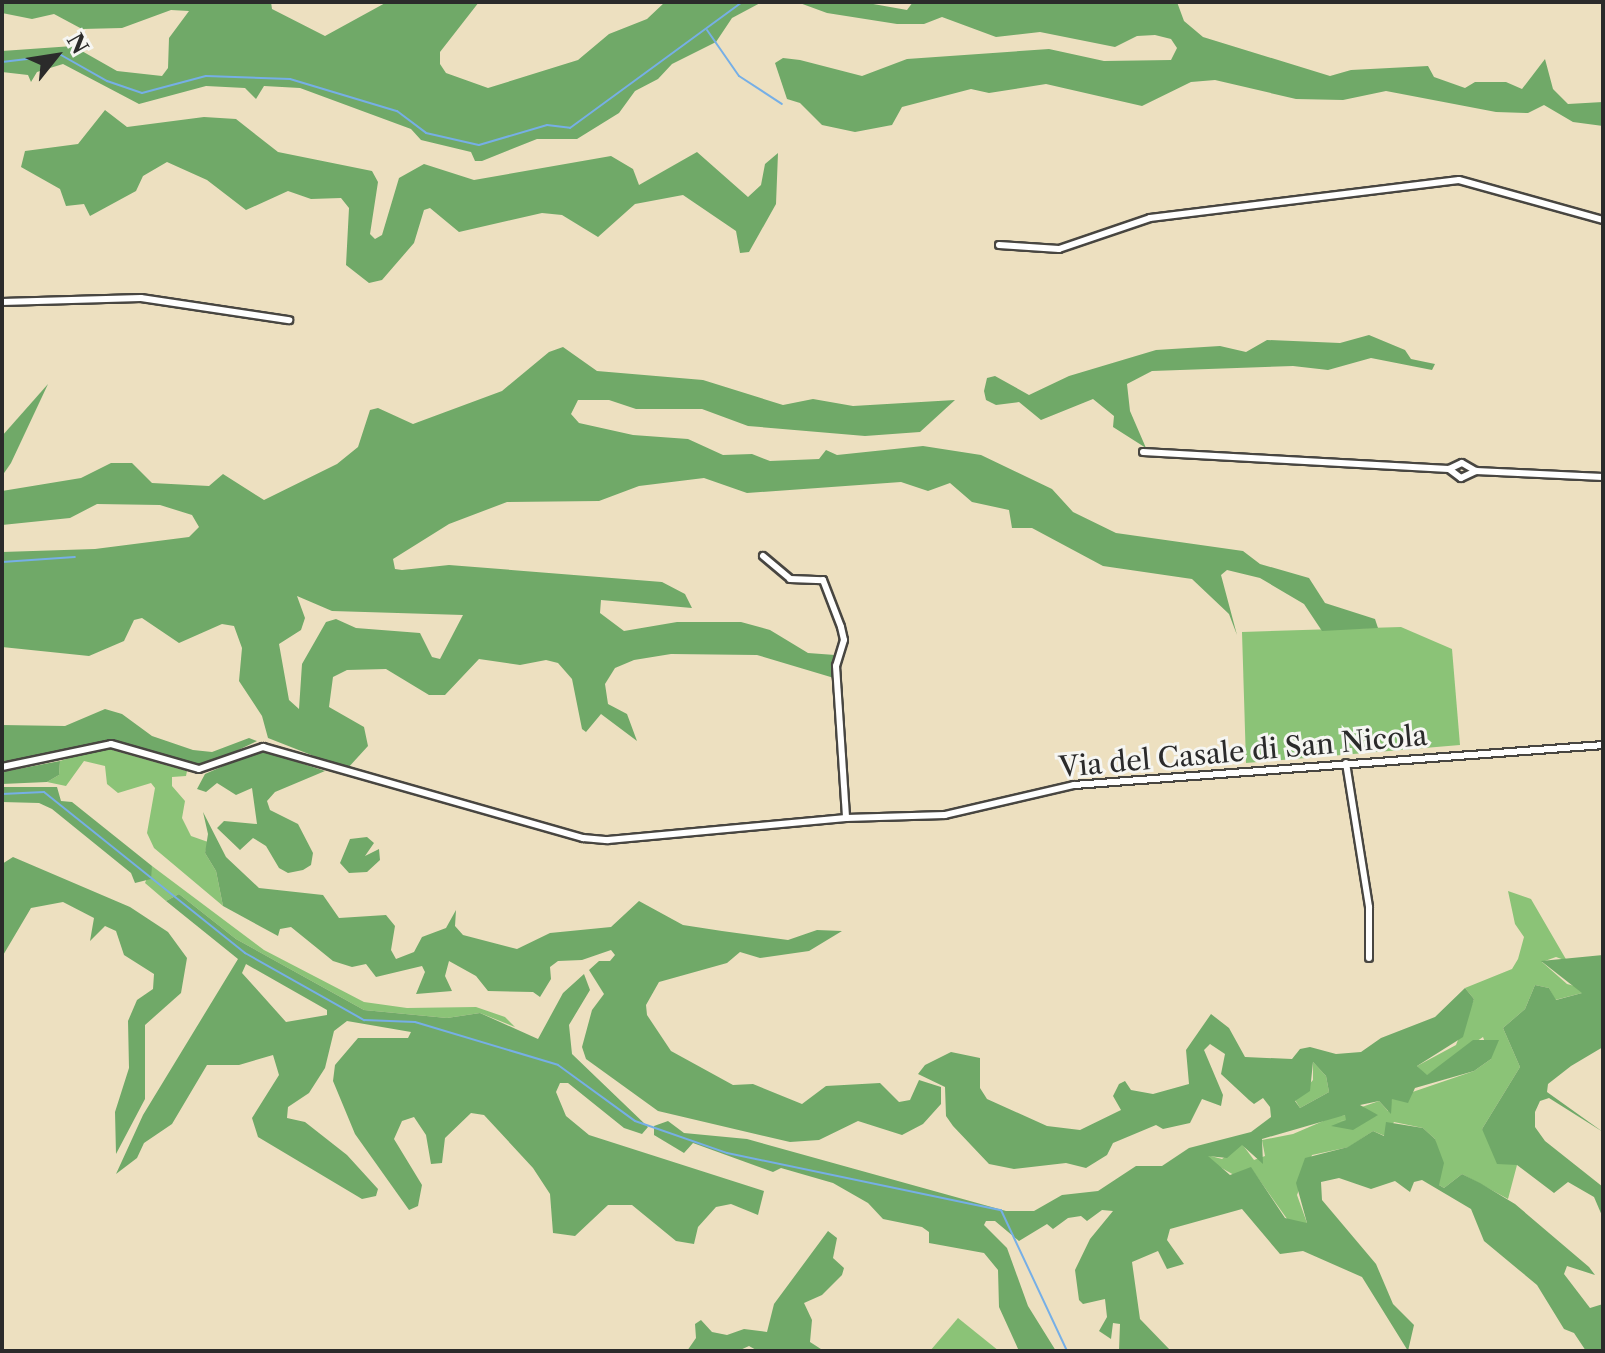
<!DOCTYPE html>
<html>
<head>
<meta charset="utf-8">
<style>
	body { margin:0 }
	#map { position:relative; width:1605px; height:1353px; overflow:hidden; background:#ede0c0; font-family:"Libre Caslon Text",serif }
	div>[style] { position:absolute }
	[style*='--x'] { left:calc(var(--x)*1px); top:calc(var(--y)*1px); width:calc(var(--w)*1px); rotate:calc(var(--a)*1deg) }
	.green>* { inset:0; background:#8bc377 }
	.forest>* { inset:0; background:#70a968 }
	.stream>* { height:2px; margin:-1px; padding:0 1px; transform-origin:1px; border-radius:1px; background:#76afe6 }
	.roads { filter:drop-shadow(2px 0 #484641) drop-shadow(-2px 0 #484641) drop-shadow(0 2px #484641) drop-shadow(0 -2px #484641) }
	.minor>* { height:6px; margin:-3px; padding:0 3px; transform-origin:3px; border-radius:3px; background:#fff }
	span { translate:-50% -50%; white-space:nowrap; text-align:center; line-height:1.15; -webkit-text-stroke:6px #f6f6f2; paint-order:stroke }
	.street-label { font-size:28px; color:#2b2b2b }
	.frame { position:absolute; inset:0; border:4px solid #2b2b2b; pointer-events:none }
	.north { position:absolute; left:16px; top:16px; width:80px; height:80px; -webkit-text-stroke:6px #f6f6f2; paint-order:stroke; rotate:60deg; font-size:22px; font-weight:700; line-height:32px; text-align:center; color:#2b2b2b }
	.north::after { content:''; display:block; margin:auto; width:28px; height:36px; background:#2b2b2b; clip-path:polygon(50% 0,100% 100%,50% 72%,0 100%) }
</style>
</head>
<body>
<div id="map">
	<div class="green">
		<div style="clip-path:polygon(1401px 627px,1452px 649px,1460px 745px,1246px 763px,1242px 632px)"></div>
		<div style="clip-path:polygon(102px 747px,187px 771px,186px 776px,172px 777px,172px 786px,185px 801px,182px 818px,191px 836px,208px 842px,205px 853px,216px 871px,223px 906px,154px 848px,147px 833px,155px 788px,151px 783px,118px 793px,107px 784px,105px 766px,84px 761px,66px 786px,47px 782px,59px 775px,60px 761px)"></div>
		<div style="clip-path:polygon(152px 866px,264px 950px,364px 1002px,407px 1008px,476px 1007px,505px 1017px,515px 1027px,480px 1013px,447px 1018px,364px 1010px,236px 939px,179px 894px,166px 901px,145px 883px)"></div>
		<div style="clip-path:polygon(1508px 891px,1531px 899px,1567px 961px,1556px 957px,1542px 962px,1567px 984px,1582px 988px,1582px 993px,1555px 1000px,1549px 988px,1535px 985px,1525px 1009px,1503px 1028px,1520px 1067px,1482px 1129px,1517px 1165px,1508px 1199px,1462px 1174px,1444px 1188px,1439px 1185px,1435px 1139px,1423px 1128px,1394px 1122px,1385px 1136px,1373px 1131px,1349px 1147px,1312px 1155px,1297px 1195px,1307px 1223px,1290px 1223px,1253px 1171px,1234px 1175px,1211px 1162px,1207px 1155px,1222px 1159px,1242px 1144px,1254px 1160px,1265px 1156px,1262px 1140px,1293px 1134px,1335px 1116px,1346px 1115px,1346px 1120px,1335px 1122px,1377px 1115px,1359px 1108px,1379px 1101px,1388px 1111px,1392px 1099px,1474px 1071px,1491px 1059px,1483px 1037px,1426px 1076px,1417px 1066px,1456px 1045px,1474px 999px,1465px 988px,1512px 969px,1518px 959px,1524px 937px,1515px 924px)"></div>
		<div style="clip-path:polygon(1313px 1062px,1326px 1076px,1329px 1092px,1300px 1108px,1295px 1100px,1313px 1080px)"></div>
		<div style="clip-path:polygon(958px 1318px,999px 1351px,930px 1351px)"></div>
	</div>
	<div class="forest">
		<div style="clip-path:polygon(2px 2px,271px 2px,272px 9px,325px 36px,387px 2px,479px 2px,440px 52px,440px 64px,446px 73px,488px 88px,578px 60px,609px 34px,647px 19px,665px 2px,762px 2px,732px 18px,716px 42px,672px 64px,658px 79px,635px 91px,619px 113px,577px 139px,537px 139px,482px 161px,475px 161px,471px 152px,421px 140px,411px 129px,300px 88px,264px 86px,256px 99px,245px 88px,206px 86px,139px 104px,63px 64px,37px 72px,31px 82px,28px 75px,2px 72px,2px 51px,73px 46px,117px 71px,162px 76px,168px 68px,169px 38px,189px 11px,171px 10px,122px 28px,82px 29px,54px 14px,32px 19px,2px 13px)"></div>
		<div style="clip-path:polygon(797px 2px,862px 2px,907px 10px,913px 2px,1177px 2px,1184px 21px,1203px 37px,1330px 76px,1351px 70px,1428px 66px,1434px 77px,1465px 88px,1475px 82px,1506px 82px,1522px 89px,1545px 59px,1553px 89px,1568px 104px,1603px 102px,1603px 126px,1573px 122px,1544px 105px,1528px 113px,1496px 112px,1386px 91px,1343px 100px,1296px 99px,1215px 80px,1191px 82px,1142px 106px,1046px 84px,989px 93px,971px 89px,902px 107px,892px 125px,855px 132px,822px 125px,800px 103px,787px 99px,775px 63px,783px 58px,800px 60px,862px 76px,907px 59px,1049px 49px,1104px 61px,1171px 60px,1177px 48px,1171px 39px,1155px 35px,1137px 36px,1115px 47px,1040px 32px,996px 37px,942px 17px,924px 24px,897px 24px,827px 13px)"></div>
		<div style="clip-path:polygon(105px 110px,127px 127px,204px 117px,236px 119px,278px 152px,372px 171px,378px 182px,370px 234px,375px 239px,382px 235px,399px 178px,424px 164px,474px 180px,611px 156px,633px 169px,639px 185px,697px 152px,748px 197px,761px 185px,765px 164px,778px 153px,776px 204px,749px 252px,740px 253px,736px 231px,683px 195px,635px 204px,598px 237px,562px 215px,542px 213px,459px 232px,430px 208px,424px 210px,414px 243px,382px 280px,369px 283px,346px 265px,349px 208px,341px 198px,311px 199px,288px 191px,246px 210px,207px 180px,167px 162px,143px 176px,136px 191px,90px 216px,84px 204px,66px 206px,60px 189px,21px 167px,25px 151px,78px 144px)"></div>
		<div style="clip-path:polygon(1369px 335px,1405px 350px,1411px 359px,1435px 364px,1432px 370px,1371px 358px,1328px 370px,1293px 366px,1152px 371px,1127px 384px,1130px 411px,1146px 448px,1113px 427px,1114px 416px,1093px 399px,1041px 420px,1019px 402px,996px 405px,986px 400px,984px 391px,987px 378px,995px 376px,1029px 395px,1069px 376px,1156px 350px,1220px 346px,1246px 352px,1267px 340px,1340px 343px)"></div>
		<div style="clip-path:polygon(evenodd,563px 347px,597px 371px,703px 380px,783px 405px,813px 399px,853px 406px,955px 400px,920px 432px,865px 436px,748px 426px,702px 409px,636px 409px,609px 400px,578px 400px,571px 414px,579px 423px,633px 435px,688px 439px,723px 455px,752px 454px,770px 461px,819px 459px,826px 450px,837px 455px,923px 446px,981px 455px,1052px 489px,1073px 512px,1116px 533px,1243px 551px,1260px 564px,1309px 578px,1325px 603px,1375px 619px,1378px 628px,1322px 631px,1304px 604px,1260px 578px,1227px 570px,1221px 575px,1237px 635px,1229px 614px,1192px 579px,1103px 566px,1032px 528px,1012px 528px,1009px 510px,972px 502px,950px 483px,928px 491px,901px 482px,747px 493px,704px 478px,639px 486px,599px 501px,507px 502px,449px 524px,393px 559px,395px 569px,402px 570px,449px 565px,662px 582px,685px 594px,692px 608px,601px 600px,600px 613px,624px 631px,677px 622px,741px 622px,770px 630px,808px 653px,835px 655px,834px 678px,757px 655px,671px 654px,634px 660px,615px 668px,605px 684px,608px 704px,627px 714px,637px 741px,601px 714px,586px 732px,582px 729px,572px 679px,558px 663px,546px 660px,520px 665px,479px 659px,445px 695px,429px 695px,386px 669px,347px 670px,333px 677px,329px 707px,364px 727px,368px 746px,347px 769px,268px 738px,262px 716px,239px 681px,242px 648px,234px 626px,222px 624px,179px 643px,142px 618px,134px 620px,124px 641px,89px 656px,2px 647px,2px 552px,95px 549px,189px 537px,199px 527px,192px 515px,160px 505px,97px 504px,70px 518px,2px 525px,2px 491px,81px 478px,111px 463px,132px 463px,152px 483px,209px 486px,223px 474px,264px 500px,337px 464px,358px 447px,370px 410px,378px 408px,413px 424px,502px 391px,549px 352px,563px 347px,297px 596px,332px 611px,463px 615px,440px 659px,432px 657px,420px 633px,356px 628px,336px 619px,326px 622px,302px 664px,299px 709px,289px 700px,279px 644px,301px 630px,305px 618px,297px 596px)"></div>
		<div style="clip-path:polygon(48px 384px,11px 463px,2px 476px,2px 436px)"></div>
		<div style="clip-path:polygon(105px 709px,122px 714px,152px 736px,193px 750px,212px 752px,249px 738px,257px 741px,205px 766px,182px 765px,113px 741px,2px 764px,2px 725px,65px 726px)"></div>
		<div style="clip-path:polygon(260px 750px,325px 771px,275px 792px,267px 801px,270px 810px,298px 824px,313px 853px,311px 865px,303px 870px,288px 873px,279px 868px,266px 846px,253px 838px,240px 850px,217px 828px,224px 821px,257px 824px,252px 788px,236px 795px,217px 783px,206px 792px,197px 789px,205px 774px)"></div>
		<div style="clip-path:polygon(60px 761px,59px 775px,47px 782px,2px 784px,2px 772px)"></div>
		<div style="clip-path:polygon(2px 787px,57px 787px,61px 801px,72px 802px,152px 866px,151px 879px,135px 883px,131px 873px,52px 809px,39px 803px,2px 802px)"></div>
		<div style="clip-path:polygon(203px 812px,226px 857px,259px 888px,323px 895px,339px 918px,386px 915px,395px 926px,391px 950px,396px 959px,414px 952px,422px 937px,446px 928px,456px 910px,455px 926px,463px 935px,517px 949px,550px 933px,611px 927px,639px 901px,683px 925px,722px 931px,788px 940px,817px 930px,842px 931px,809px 951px,760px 958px,740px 952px,727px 963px,659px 982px,646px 1005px,647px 1015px,671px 1051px,733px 1085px,753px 1084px,802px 1104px,826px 1086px,880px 1083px,899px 1102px,910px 1100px,919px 1080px,941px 1087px,941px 1104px,923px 1124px,902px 1135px,858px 1121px,819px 1140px,790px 1142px,658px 1111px,586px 1059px,582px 1047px,592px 1010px,604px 994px,589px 970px,599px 961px,610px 961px,615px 955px,611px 950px,582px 960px,558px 961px,550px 967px,551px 979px,540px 997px,533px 992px,488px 991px,476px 976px,449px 961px,445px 976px,452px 991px,416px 994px,425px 972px,422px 966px,376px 977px,366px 964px,352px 967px,333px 961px,291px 927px,280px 929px,278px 936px,223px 906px,216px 871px,205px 853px,208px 834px)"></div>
		<div style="clip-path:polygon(367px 837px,374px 843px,365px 856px,379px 849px,380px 860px,367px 872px,349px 873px,340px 863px,350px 839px)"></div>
		<div style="clip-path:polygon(13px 857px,130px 907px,168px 932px,187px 958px,181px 993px,145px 1025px,145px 1099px,116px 1154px,115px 1112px,129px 1068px,128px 1021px,137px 1000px,153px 989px,154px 974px,124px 955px,116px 931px,105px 926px,90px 941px,94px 918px,63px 902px,31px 908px,2px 957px,2px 864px)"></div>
		<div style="clip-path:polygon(evenodd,179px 894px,236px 939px,364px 1010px,447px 1018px,480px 1013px,538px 1039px,563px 993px,584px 974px,590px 990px,569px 1025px,572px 1054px,648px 1127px,642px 1134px,624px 1128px,568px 1083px,560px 1083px,556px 1092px,566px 1116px,589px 1135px,764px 1191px,758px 1215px,731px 1204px,716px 1207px,698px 1227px,694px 1244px,676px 1241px,632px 1205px,608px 1205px,575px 1236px,553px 1233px,550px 1194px,533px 1168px,484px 1115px,471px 1113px,445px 1138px,442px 1163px,431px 1164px,426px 1135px,414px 1117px,402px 1121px,394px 1139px,422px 1185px,418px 1206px,409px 1210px,355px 1134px,333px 1081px,335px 1065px,358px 1038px,408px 1038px,411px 1032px,347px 1021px,334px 1031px,325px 1068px,309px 1093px,288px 1107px,287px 1118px,305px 1122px,347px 1155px,378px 1189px,376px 1196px,362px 1199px,258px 1137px,252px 1118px,279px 1075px,273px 1055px,239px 1065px,207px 1065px,172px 1124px,144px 1143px,137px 1158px,116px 1174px,143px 1115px,238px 959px,166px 901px,179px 894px,246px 964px,327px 1010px,327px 1015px,286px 1022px,242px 973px,246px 964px)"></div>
		<div style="clip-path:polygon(1603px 955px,1603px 1047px,1571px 1066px,1548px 1084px,1547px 1092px,1603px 1132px,1549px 1098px,1540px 1101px,1535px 1112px,1535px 1127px,1545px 1141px,1603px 1187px,1603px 1218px,1594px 1197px,1568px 1182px,1554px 1193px,1517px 1165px,1497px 1164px,1482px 1129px,1520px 1067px,1503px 1028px,1525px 1009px,1535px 985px,1549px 988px,1556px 1000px,1582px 993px,1541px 961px)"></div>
		<div style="clip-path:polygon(evenodd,1465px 988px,1474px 999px,1463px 1037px,1417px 1066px,1427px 1075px,1473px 1040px,1499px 1040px,1491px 1059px,1474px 1071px,1415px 1088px,1408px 1103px,1392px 1099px,1391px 1114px,1379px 1101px,1360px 1105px,1378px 1115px,1353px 1130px,1331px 1126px,1346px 1120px,1345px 1115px,1262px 1139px,1263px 1164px,1242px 1145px,1227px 1158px,1208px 1156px,1230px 1175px,1251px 1167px,1285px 1218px,1307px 1223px,1296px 1183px,1305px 1158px,1348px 1147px,1373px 1131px,1384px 1136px,1386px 1122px,1423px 1128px,1435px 1139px,1444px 1163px,1439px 1185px,1444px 1188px,1462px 1174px,1480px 1183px,1515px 1204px,1589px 1267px,1595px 1275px,1567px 1266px,1564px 1274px,1590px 1308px,1603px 1304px,1603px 1351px,1586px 1351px,1574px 1333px,1564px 1329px,1537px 1285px,1484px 1241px,1471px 1209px,1422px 1180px,1414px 1182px,1410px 1192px,1395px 1181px,1371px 1189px,1339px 1178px,1321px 1182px,1322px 1200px,1376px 1264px,1393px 1304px,1414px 1325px,1408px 1351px,1362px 1277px,1303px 1251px,1280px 1254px,1242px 1209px,1170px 1229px,1167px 1240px,1184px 1264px,1167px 1269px,1158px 1251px,1132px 1262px,1140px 1319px,1171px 1351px,1119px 1351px,1120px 1324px,1113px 1323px,1111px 1339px,1099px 1331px,1107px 1317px,1105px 1299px,1083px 1304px,1079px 1300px,1075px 1270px,1090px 1239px,1113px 1211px,1102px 1210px,1087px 1221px,1081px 1216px,1068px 1218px,1053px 1229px,1047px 1224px,1019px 1241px,995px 1221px,986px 1221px,984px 1225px,1007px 1248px,1028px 1306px,1056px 1351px,1019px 1351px,999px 1307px,998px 1270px,984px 1253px,929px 1243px,929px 1232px,922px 1227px,883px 1219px,868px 1203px,833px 1183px,781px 1168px,773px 1172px,693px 1143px,684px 1153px,654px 1135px,654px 1126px,668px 1121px,684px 1133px,747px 1139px,1006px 1211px,1034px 1211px,1062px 1195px,1098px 1191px,1136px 1166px,1162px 1166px,1189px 1148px,1251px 1132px,1271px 1117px,1270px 1107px,1263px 1098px,1254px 1104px,1249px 1100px,1221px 1074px,1225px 1054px,1210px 1044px,1204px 1050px,1223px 1095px,1221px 1106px,1202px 1099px,1190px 1123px,1163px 1129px,1156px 1125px,1113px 1143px,1107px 1155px,1086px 1168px,1066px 1163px,1014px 1169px,989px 1164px,953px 1126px,946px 1116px,945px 1087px,918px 1074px,925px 1065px,951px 1052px,980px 1058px,980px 1088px,987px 1099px,1047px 1126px,1080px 1130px,1121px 1110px,1113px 1096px,1119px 1084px,1125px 1081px,1131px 1090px,1153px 1094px,1189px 1084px,1186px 1050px,1211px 1014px,1229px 1028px,1245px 1057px,1292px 1059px,1300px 1049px,1310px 1047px,1336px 1054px,1361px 1052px,1381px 1038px,1435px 1017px,1465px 988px,1313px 1062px,1326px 1076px,1329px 1092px,1300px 1108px,1295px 1101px,1310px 1091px,1313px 1062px)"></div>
		<div style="clip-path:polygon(828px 1231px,837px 1238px,833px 1258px,844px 1268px,842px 1275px,822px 1295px,804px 1303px,812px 1320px,810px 1342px,824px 1351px,758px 1351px,749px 1346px,738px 1351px,687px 1351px,696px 1338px,695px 1324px,701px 1320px,712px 1332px,727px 1335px,744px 1329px,767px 1332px,774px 1304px)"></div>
	</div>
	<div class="stream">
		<div style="--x:707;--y:30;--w:56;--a:55.2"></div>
		<div style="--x:739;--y:76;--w:51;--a:33.1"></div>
		<div style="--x:2;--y:62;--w:59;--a:-6.8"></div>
		<div style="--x:61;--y:55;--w:53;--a:29.5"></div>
		<div style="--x:107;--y:81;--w:37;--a:19"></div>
		<div style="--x:142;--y:93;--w:66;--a:-14.9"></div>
		<div style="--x:206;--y:76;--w:84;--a:2"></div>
		<div style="--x:290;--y:79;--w:112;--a:16.7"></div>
		<div style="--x:397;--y:111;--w:36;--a:37"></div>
		<div style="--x:426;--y:133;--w:54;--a:12.8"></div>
		<div style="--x:479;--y:145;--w:71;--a:-16.4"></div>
		<div style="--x:547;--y:125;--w:23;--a:7"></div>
		<div style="--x:570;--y:128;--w:213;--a:-36.2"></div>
		<div style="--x:2;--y:562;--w:73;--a:-3.9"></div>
		<div style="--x:2;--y:794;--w:42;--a:-2.7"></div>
		<div style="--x:44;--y:792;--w:258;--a:38.7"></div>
		<div style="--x:245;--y:953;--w:137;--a:29.4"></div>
		<div style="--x:364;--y:1020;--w:51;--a:2.2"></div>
		<div style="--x:415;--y:1022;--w:149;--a:16.7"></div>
		<div style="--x:558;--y:1065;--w:95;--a:36"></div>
		<div style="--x:635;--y:1121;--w:97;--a:19.2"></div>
		<div style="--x:727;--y:1153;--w:280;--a:11.8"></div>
		<div style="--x:1001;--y:1210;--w:156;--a:64.9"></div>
	</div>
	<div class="roads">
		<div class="minor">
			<div style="--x:999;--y:245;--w:60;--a:3.8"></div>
			<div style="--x:1059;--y:249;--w:96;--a:-18.8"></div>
			<div style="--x:1150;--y:218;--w:311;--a:-7"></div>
			<div style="--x:1459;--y:180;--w:149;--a:15.5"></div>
			<div style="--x:2;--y:302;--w:139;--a:-1.6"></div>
			<div style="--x:141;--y:298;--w:150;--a:8.5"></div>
			<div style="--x:1143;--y:452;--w:306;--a:3.2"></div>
			<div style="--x:1449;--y:469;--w:14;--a:-25"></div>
			<div style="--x:1462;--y:463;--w:16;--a:30"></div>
			<div style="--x:1476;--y:471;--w:127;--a:2.7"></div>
			<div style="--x:1449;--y:469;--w:15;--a:37"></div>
			<div style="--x:1461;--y:478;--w:17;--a:-25"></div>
			<div style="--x:763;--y:556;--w:35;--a:40"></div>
			<div style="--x:790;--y:579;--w:33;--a:2"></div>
			<div style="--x:823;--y:580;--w:50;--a:69"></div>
			<div style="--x:841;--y:627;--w:13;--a:77"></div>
			<div style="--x:844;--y:640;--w:27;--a:107"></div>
			<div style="--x:836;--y:666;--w:152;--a:86.2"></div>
			<div style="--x:1346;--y:763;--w:146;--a:80.9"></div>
			<div style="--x:1369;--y:907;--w:51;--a:90"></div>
			<div style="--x:2;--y:767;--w:111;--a:-11.9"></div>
			<div style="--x:111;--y:744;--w:91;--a:15.9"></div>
			<div style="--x:199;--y:769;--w:68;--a:-19"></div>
			<div style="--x:263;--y:747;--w:333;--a:15.9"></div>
			<div style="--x:583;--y:838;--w:25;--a:5"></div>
			<div style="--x:608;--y:840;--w:239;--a:-5.3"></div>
			<div style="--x:846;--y:818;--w:99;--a:-1.7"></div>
			<div style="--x:945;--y:815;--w:132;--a:-13.1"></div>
			<div style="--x:1074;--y:785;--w:531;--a:-4.32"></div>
		</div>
	</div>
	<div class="street-label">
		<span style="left:1243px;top:751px;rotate:-5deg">Via del Casale di San Nicola</span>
	</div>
	<div class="frame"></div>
	<div class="north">N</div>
</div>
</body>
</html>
